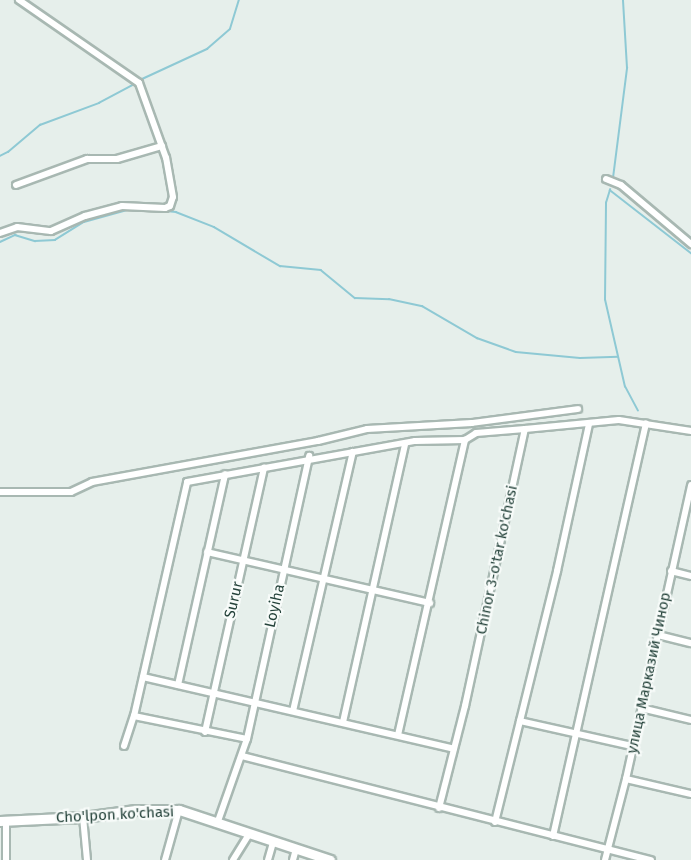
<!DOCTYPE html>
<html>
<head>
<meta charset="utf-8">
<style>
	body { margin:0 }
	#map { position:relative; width:691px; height:860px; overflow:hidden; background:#e6efeb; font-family:"Fira Sans",sans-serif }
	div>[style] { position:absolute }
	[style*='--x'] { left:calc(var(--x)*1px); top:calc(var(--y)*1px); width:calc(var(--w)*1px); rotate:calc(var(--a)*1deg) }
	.stream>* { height:1.5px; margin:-0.75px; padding:0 0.75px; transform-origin:0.75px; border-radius:0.75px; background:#8ec9d4 }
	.roads { filter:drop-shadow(2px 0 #a8b8b2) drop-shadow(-2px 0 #a8b8b2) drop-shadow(0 2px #a8b8b2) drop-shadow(0 -2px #a8b8b2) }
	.street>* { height:6px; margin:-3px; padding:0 3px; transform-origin:3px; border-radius:3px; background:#fff }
	.secondary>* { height:9px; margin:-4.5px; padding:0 4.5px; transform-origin:4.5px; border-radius:4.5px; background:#fff }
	span { translate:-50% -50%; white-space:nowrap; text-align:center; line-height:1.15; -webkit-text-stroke:4.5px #f7fbf9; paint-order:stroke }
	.street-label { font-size:15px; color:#24423a }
</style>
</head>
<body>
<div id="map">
	<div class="stream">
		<div style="--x:140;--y:80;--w:74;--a:-24.8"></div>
		<div style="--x:207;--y:49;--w:30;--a:-41"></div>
		<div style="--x:230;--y:29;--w:30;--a:-73"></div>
		<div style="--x:0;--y:156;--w:9;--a:-27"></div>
		<div style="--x:8;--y:152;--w:42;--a:-40.2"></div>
		<div style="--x:40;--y:125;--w:63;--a:-20.4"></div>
		<div style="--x:99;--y:103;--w:40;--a:-28"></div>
		<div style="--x:613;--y:178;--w:111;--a:-82.7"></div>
		<div style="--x:627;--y:68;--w:68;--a:-93.4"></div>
		<div style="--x:166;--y:211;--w:10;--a:6"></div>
		<div style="--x:176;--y:212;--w:41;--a:21.5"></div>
		<div style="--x:214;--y:227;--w:77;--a:30.6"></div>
		<div style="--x:280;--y:266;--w:41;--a:5.6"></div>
		<div style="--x:321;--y:270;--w:44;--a:39.5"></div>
		<div style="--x:355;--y:298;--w:34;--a:2"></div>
		<div style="--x:389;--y:299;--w:34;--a:12"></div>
		<div style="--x:422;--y:306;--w:64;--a:30.2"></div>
		<div style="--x:477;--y:338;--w:41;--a:19.7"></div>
		<div style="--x:516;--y:352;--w:64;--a:5.4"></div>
		<div style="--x:580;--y:358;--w:38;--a:-2"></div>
		<div style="--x:0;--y:242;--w:17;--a:-25"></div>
		<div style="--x:15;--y:235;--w:21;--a:17"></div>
		<div style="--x:35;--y:241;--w:20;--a:-3"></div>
		<div style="--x:55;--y:240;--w:34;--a:-32"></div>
		<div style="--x:84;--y:222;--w:49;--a:-15.5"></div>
		<div style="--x:638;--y:411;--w:27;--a:-118"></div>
		<div style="--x:625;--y:387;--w:89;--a:-102.9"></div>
		<div style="--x:605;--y:300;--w:97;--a:-89.4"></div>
		<div style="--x:606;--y:203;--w:14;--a:-73"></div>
		<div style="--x:610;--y:190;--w:103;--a:37.9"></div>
	</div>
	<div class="roads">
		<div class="street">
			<div style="--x:606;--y:179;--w:16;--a:22"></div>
			<div style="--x:621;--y:185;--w:92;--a:40.1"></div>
			<div style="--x:16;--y:185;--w:76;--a:-20.1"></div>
			<div style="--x:87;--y:159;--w:30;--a:0"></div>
			<div style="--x:117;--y:159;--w:47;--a:-16.1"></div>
			<div style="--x:0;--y:233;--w:18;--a:-19"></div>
			<div style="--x:17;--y:227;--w:34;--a:7"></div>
			<div style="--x:51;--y:231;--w:37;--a:-24"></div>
			<div style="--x:85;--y:216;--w:38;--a:-15"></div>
			<div style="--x:122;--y:206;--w:43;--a:2.7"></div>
			<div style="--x:165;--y:208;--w:5;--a:-22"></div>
			<div style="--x:170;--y:206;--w:9;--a:-72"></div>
			<div style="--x:173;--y:197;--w:40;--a:-100"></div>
			<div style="--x:166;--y:158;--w:80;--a:-109.8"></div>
			<div style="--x:139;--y:83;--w:146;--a:-145.3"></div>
			<div style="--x:0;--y:492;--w:71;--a:0"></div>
			<div style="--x:71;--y:492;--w:23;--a:-25"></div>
			<div style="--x:92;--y:482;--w:230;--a:-10.3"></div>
			<div style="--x:318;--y:441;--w:50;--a:-13.8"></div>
			<div style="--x:367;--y:429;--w:105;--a:-3.3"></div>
			<div style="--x:472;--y:423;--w:107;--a:-7.5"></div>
			<div style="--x:207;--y:552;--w:229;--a:12.9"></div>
			<div style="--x:671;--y:571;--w:21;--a:14"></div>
			<div style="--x:658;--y:635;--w:34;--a:14"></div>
			<div style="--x:143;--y:677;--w:319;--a:13"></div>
			<div style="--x:178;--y:685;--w:216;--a:-77.4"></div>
			<div style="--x:641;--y:708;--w:51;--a:13.5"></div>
			<div style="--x:293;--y:711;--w:266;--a:-77"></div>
			<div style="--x:134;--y:716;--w:115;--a:11.5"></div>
			<div style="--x:520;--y:721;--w:115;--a:12.6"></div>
			<div style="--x:343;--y:722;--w:285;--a:-77.4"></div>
			<div style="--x:205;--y:732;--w:271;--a:-77.4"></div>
			<div style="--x:398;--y:735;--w:303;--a:-77.2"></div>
			<div style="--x:124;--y:746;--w:32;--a:-72"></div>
			<div style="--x:134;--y:716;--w:240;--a:-77.2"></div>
			<div style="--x:187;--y:482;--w:232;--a:-10.2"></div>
			<div style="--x:415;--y:441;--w:50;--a:-1.1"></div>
			<div style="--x:465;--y:440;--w:13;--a:-32"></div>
			<div style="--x:476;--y:433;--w:49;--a:-4.7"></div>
			<div style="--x:242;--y:756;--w:422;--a:14.3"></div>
			<div style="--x:626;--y:779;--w:67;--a:13"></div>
			<div style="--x:439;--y:808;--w:105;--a:-75.7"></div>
			<div style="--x:465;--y:706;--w:283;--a:-77.8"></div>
			<div style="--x:525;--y:429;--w:94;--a:-5.5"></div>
			<div style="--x:619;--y:420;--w:73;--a:8.7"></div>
			<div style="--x:83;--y:817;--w:43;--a:84.7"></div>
			<div style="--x:6;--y:821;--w:39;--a:90"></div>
			<div style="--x:495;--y:822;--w:259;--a:-76.1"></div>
			<div style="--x:557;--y:571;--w:150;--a:-77.7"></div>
			<div style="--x:217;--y:824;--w:90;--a:-70.6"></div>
			<div style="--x:247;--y:739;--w:290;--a:-77.6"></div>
			<div style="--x:553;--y:836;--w:423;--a:-77.3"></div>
			<div style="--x:165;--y:860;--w:52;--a:-74.4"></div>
			<div style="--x:233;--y:860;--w:31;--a:-58"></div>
			<div style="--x:268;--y:860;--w:19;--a:-74"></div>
			<div style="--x:293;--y:860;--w:11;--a:-75"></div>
			<div style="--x:605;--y:860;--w:84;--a:-75.5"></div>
			<div style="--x:626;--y:779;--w:301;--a:-77.5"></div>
		</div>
		<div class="secondary">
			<div style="--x:0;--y:821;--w:83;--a:-2.8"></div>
			<div style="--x:83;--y:817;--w:53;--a:-7.5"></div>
			<div style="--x:136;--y:810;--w:43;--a:0"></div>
			<div style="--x:179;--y:810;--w:159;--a:18.3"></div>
		</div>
	</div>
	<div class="street-label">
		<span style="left:497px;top:560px;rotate:-78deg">Chinor 3-o'tar ko'chasi</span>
		<span style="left:234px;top:600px;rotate:-77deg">Surur</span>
		<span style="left:275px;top:606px;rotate:-77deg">Loyiha</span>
		<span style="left:649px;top:673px;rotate:-78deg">улица Марказий Чинор</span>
		<span style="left:115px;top:815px;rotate:-3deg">Cho'lpon ko'chasi</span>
	</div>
</div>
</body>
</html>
